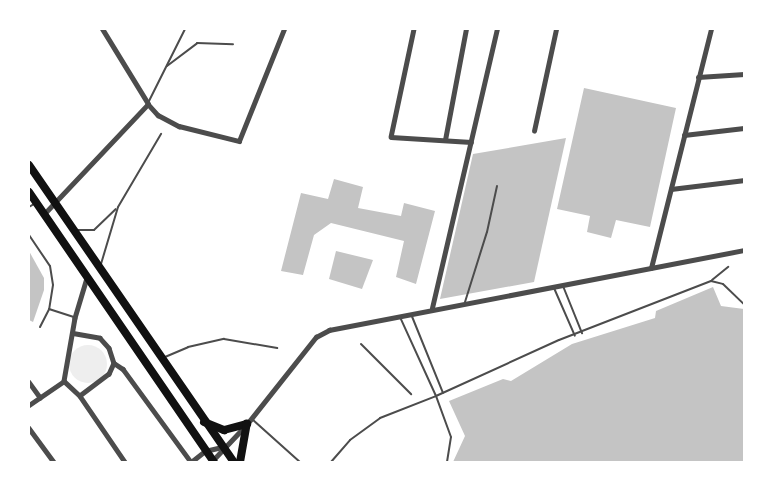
<!DOCTYPE html>
<html>
<head>
<meta charset="utf-8">
<style>
	body { margin:0 }
	#map { position:relative; width:773px; height:491px; overflow:hidden; background:#fff; font-family:"DM Sans",sans-serif }
	div>[style] { position:absolute }
	[style*='--x'] { left:calc(var(--x)*1px); top:calc(var(--y)*1px); width:calc(var(--w)*1px); rotate:calc(var(--a)*1deg) }
	.green>* { inset:0; background:#eee }
	.round { border-radius:50% }
	.building>* { inset:0; background:#c4c4c4 }
	.service>* { height:2px; margin:-1px; padding:0 1px; transform-origin:1px; border-radius:1px; background:#4c4c4c }
	.minor>* { height:4.5px; margin:-2.25px; padding:0 2.25px; transform-origin:2.25px; border-radius:2.25px; background:#4c4c4c }
	.trunk>* { height:8px; margin:-4px; padding:0 4px; transform-origin:4px; border-radius:4px; background:#111 }
	span { translate:-50% -50%; white-space:nowrap; text-align:center; line-height:1.15; -webkit-text-stroke:4.5px #fff; paint-order:stroke }
	.frame { position:absolute; inset:0; border:30px solid #fff; pointer-events:none }
</style>
</head>
<body>
<div id="map">
	<div class="green">
		<div class="round" style="left:69px;top:345px;width:38px;height:38px"></div>
	</div>
	<div class="building">
		<div style="clip-path:polygon(584px 88px,676px 108px,650px 227px,616px 220px,611px 238px,587px 232px,590px 216px,557px 209px)"></div>
		<div style="clip-path:polygon(566px 138px,534px 282px,440px 299px,473px 154px)"></div>
		<div style="clip-path:polygon(334px 179px,363px 187px,358px 208px,401px 216px,404px 203px,435px 211px,416px 284px,396px 277px,404px 241px,331px 223px,314px 235px,303px 275px,281px 271px,301px 193px,328px 199px)"></div>
		<div style="clip-path:polygon(29px 251px,44px 278px,44px 290px,33px 322px,29px 320px)"></div>
		<div style="clip-path:polygon(336px 251px,373px 260px,362px 289px,329px 279px)"></div>
		<div style="clip-path:polygon(713px 287px,721px 306px,744px 309px,744px 462px,453px 462px,465px 436px,449px 401px,503px 379px,511px 381px,572px 344px,655px 318px,656px 311px)"></div>
	</div>
	<div class="service">
		<div style="--x:167;--y:66;--w:38;--a:-37"></div>
		<div style="--x:197;--y:43;--w:36;--a:2"></div>
		<div style="--x:148;--y:103;--w:83;--a:-63.4"></div>
		<div style="--x:29;--y:207;--w:6;--a:-31"></div>
		<div style="--x:77;--y:230;--w:17;--a:0"></div>
		<div style="--x:94;--y:230;--w:30;--a:-44"></div>
		<div style="--x:29;--y:235;--w:37;--a:56"></div>
		<div style="--x:50;--y:266;--w:19;--a:81"></div>
		<div style="--x:53;--y:285;--w:24;--a:99"></div>
		<div style="--x:49;--y:309;--w:26;--a:18"></div>
		<div style="--x:101;--y:264;--w:59;--a:-73.4"></div>
		<div style="--x:118;--y:207;--w:85;--a:-59.5"></div>
		<div style="--x:712;--y:280;--w:21;--a:-39"></div>
		<div style="--x:563;--y:286;--w:51;--a:68"></div>
		<div style="--x:554;--y:288;--w:52;--a:66.4"></div>
		<div style="--x:465;--y:302;--w:73;--a:-72.6"></div>
		<div style="--x:487;--y:232;--w:47;--a:-77.7"></div>
		<div style="--x:411;--y:314;--w:85;--a:67.9"></div>
		<div style="--x:40;--y:327;--w:20;--a:-63"></div>
		<div style="--x:361;--y:344;--w:71;--a:45"></div>
		<div style="--x:165;--y:357;--w:25;--a:-23"></div>
		<div style="--x:188;--y:347;--w:37;--a:-13"></div>
		<div style="--x:224;--y:339;--w:54;--a:9.6"></div>
		<div style="--x:252;--y:419;--w:64;--a:41.9"></div>
		<div style="--x:331;--y:462;--w:29;--a:-49"></div>
		<div style="--x:350;--y:440;--w:37;--a:-36"></div>
		<div style="--x:380;--y:418;--w:60;--a:-21.4"></div>
		<div style="--x:436;--y:396;--w:87;--a:-114.5"></div>
		<div style="--x:447;--y:462;--w:25;--a:-81"></div>
		<div style="--x:451;--y:437;--w:44;--a:-110.1"></div>
		<div style="--x:436;--y:396;--w:135;--a:-24.5"></div>
		<div style="--x:559;--y:340;--w:163;--a:-21.2"></div>
		<div style="--x:711;--y:281;--w:12;--a:14"></div>
		<div style="--x:723;--y:284;--w:29;--a:44"></div>
	</div>
	<div class="minor">
		<div style="--x:414;--y:29;--w:110;--a:102"></div>
		<div style="--x:391;--y:137;--w:80;--a:3.6"></div>
		<div style="--x:698;--y:77;--w:46;--a:-3.7"></div>
		<div style="--x:148;--y:104;--w:15;--a:48"></div>
		<div style="--x:158;--y:115;--w:24;--a:28"></div>
		<div style="--x:179;--y:126;--w:62;--a:14"></div>
		<div style="--x:239;--y:141;--w:121;--a:-68.1"></div>
		<div style="--x:534;--y:131;--w:104;--a:-77.8"></div>
		<div style="--x:684;--y:135;--w:60;--a:-6.7"></div>
		<div style="--x:445;--y:140;--w:113;--a:-79.3"></div>
		<div style="--x:671;--y:189;--w:74;--a:-7"></div>
		<div style="--x:44;--y:214;--w:151;--a:-46.6"></div>
		<div style="--x:148;--y:104;--w:88;--a:-121.5"></div>
		<div style="--x:651;--y:268;--w:246;--a:-75.9"></div>
		<div style="--x:87;--y:278;--w:42;--a:106.7"></div>
		<div style="--x:75;--y:318;--w:64;--a:99.9"></div>
		<div style="--x:64;--y:381;--w:22;--a:43"></div>
		<div style="--x:80;--y:396;--w:80;--a:55.7"></div>
		<div style="--x:432;--y:308;--w:286;--a:-76.9"></div>
		<div style="--x:73;--y:333;--w:27;--a:10"></div>
		<div style="--x:100;--y:338;--w:13;--a:48"></div>
		<div style="--x:109;--y:348;--w:16;--a:72"></div>
		<div style="--x:114;--y:363;--w:12;--a:114"></div>
		<div style="--x:109;--y:374;--w:36;--a:143"></div>
		<div style="--x:114;--y:363;--w:11;--a:34"></div>
		<div style="--x:123;--y:369;--w:115;--a:53.8"></div>
		<div style="--x:29;--y:382;--w:19;--a:54"></div>
		<div style="--x:29;--y:405;--w:42;--a:-34.4"></div>
		<div style="--x:29;--y:428;--w:42;--a:53.7"></div>
		<div style="--x:213;--y:460;--w:50;--a:-46.6"></div>
		<div style="--x:247;--y:424;--w:111;--a:-51.6"></div>
		<div style="--x:316;--y:337;--w:15;--a:-28"></div>
		<div style="--x:329;--y:330;--w:423;--a:-10.9"></div>
		<div style="--x:191;--y:462;--w:18;--a:-38"></div>
		<div style="--x:205;--y:451;--w:17;--a:-13"></div>
	</div>
	<div class="trunk">
		<div style="--x:29;--y:165;--w:361;--a:55.4"></div>
		<div style="--x:29;--y:192;--w:327;--a:55.6"></div>
		<div style="--x:204;--y:422;--w:22;--a:22"></div>
		<div style="--x:224;--y:430;--w:24;--a:-15"></div>
		<div style="--x:240;--y:462;--w:39;--a:-80"></div>
	</div>
	<div class="frame"></div>
</div>
</body>
</html>
